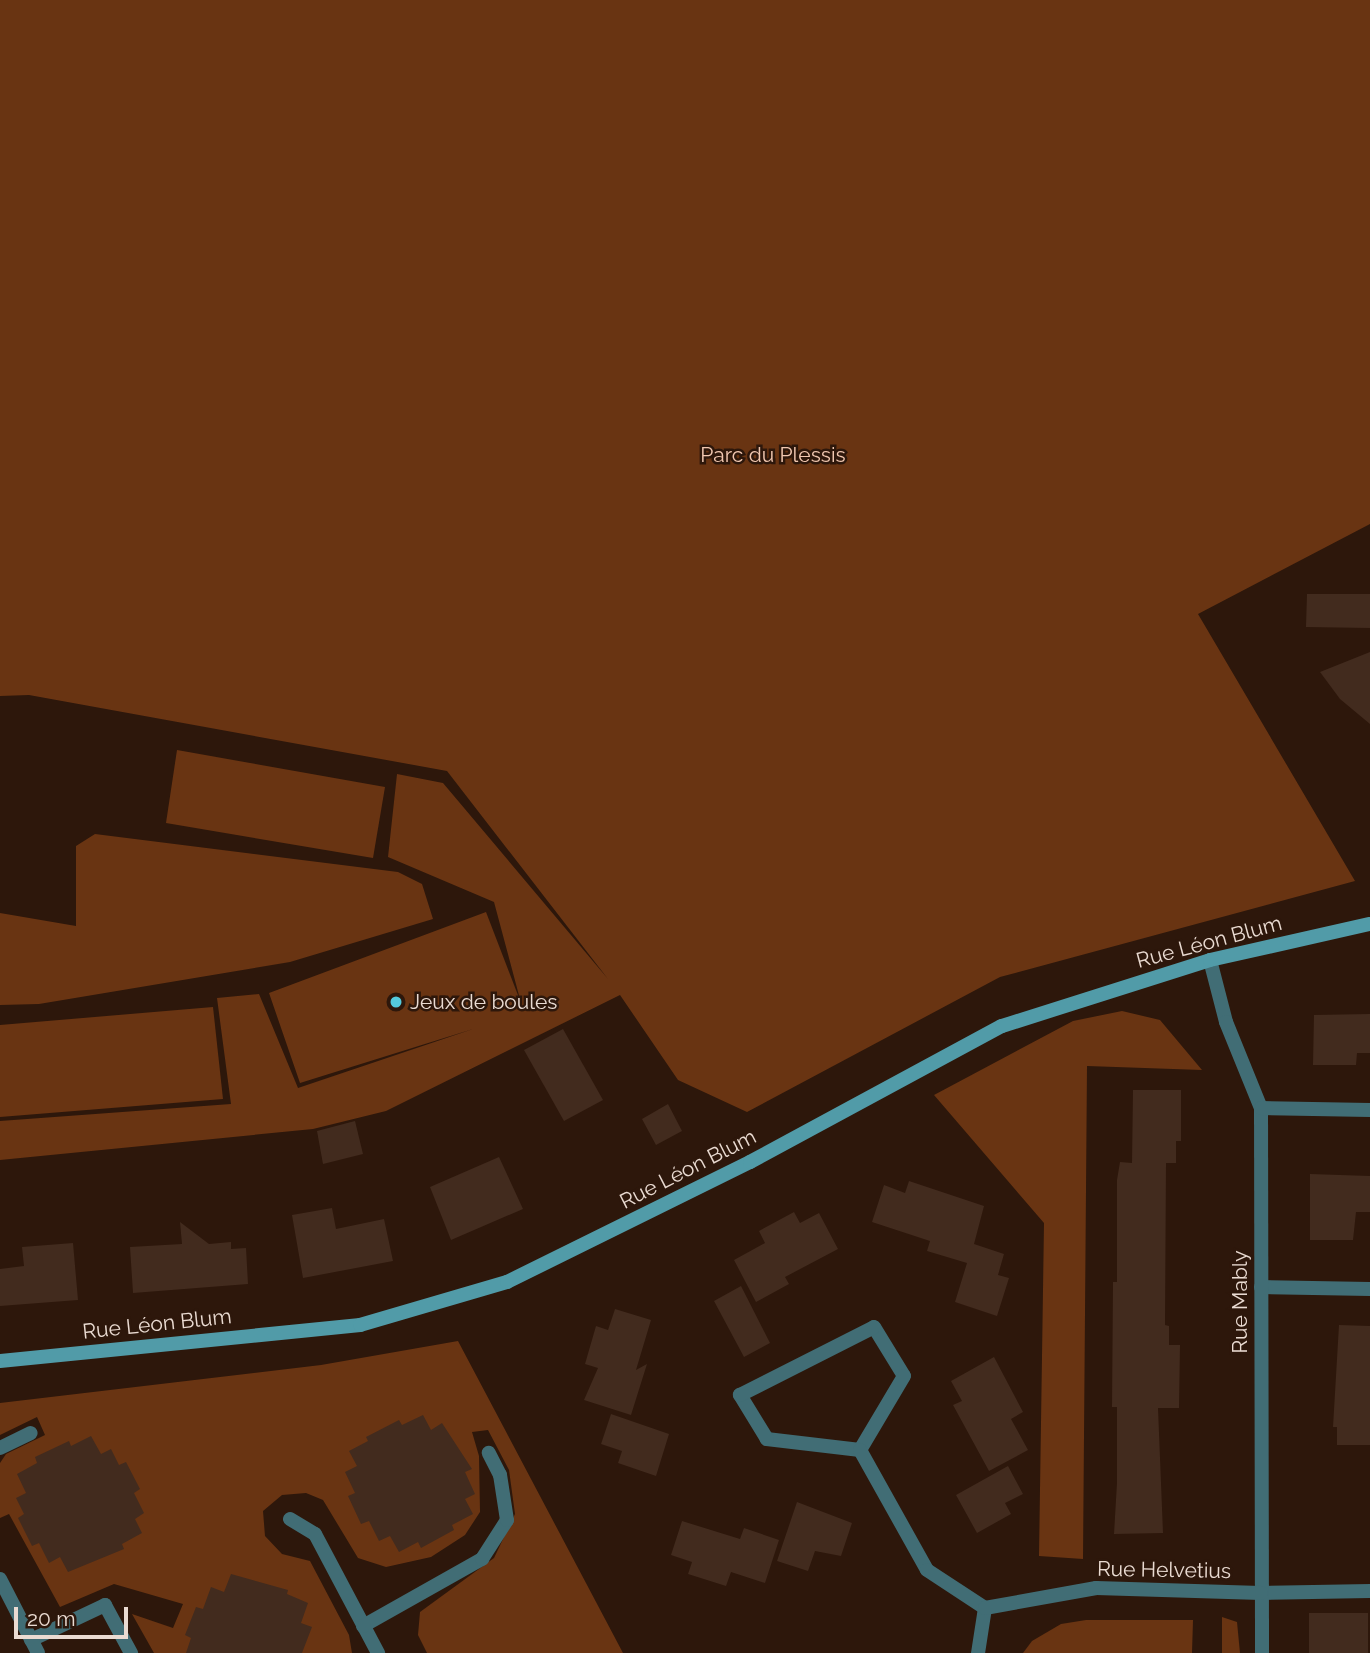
<!DOCTYPE html>
<html>
<head>
<meta charset="utf-8">
<style>
	body { margin:0 }
	#map { position:relative; width:1370px; height:1653px; overflow:hidden; background:#2d170b; font-family:Raleway,sans-serif }
	div>[style] { position:absolute }
	[style*='--x'] { left:calc(var(--x)*1px); top:calc(var(--y)*1px); width:calc(var(--w)*1px); rotate:calc(var(--a)*1deg) }
	.green>* { inset:0; background:#693412 }
	.building>* { inset:0; background:#422b1e }
	.lane>* { height:14px; margin:-7px; padding:0 7px; transform-origin:7px; border-radius:7px; background:#416d75 }
	.street>* { height:14px; margin:-7px; padding:0 7px; transform-origin:7px; border-radius:7px; background:#416d75 }
	.secondary>* { height:14px; margin:-7px; padding:0 7px; transform-origin:7px; border-radius:7px; background:#519ba8 }
	.dots>* { width:19px; height:19px; translate:-50% -50%; box-sizing:border-box; border:4px solid #2d170b; border-radius:50% }
	span { translate:-50% -50%; white-space:nowrap; text-align:center; line-height:1.15; -webkit-text-stroke:5px #2d170b; paint-order:stroke }
	.park-label { font-size:21px; color:#f1c7b0 }
	.street-label { font-size:21px; color:#eadbd2 }
	.poi-label { font-size:21px; color:#eadbd2 }
	.left { translate:0 -50%; text-align:left }
	.scale { position:absolute; left:14px; top:1607px; width:114px; height:32px; box-sizing:border-box; border:4px solid #eadbd2; border-top:0; padding-left:9px; font-size:21px; line-height:24px; white-space:nowrap; color:#eadbd2; -webkit-text-stroke:5px #2d170b; paint-order:stroke }
</style>
</head>
<body>
<div id="map">
	<div class="green">
		<div style="clip-path:polygon(0 0,1370px 0,1370px 524px,1198px 614px,1355px 881px,1000px 977px,747px 1112px,678px 1080px,620px 995px,386px 1111px,313px 1129px,0 1160px,0 1121px,231px 1104px,217px 998px,259px 994px,298px 1088px,473px 1029px,300px 1083px,269px 993px,486px 912px,521px 1003px,494px 902px,388px 857px,397px 774px,443px 783px,608px 979px,447px 771px,29px 695px,0 696px)"></div>
		<div style="clip-path:polygon(177px 750px,385px 787px,373px 858px,166px 823px)"></div>
		<div style="clip-path:polygon(95px 834px,398px 872px,422px 884px,433px 919px,290px 962px,39px 1004px,0 1005px,0 913px,76px 926px,76px 846px)"></div>
		<div style="clip-path:polygon(213px 1007px,223px 1099px,0 1117px,0 1025px)"></div>
		<div style="clip-path:polygon(1122px 1011px,1160px 1020px,1202px 1070px,1087px 1066px,1083px 1559px,1039px 1556px,1044px 1223px,934px 1095px,1073px 1021px)"></div>
		<div style="clip-path:polygon(458px 1341px,623px 1653px,427px 1653px,418px 1635px,420px 1612px,494px 1558px,515px 1514px,509px 1470px,488px 1430px,472px 1432px,479px 1456px,480px 1512px,465px 1535px,431px 1557px,386px 1567px,358px 1558px,323px 1500px,306px 1493px,282px 1495px,263px 1511px,265px 1536px,282px 1554px,310px 1561px,349px 1635px,352px 1653px,154px 1653px,132px 1614px,173px 1628px,183px 1604px,114px 1584px,60px 1607px,9px 1514px,0 1518px,0 1463px,6px 1454px,45px 1435px,37px 1417px,0 1435px,0 1403px,321px 1365px)"></div>
		<div style="clip-path:polygon(1222px 1617px,1237px 1622px,1240px 1653px,1222px 1653px)"></div>
		<div style="clip-path:polygon(1086px 1620px,1193px 1620px,1192px 1653px,1023px 1653px,1032px 1641px,1061px 1624px)"></div>
	</div>
	<div class="building">
		<div style="clip-path:polygon(1307px 594px,1370px 594px,1370px 628px,1306px 627px)"></div>
		<div style="clip-path:polygon(1370px 652px,1370px 724px,1340px 699px,1320px 672px)"></div>
		<div style="clip-path:polygon(1370px 1014px,1370px 1053px,1357px 1053px,1356px 1065px,1313px 1065px,1314px 1015px)"></div>
		<div style="clip-path:polygon(563px 1029px,603px 1100px,564px 1121px,524px 1050px)"></div>
		<div style="clip-path:polygon(1133px 1090px,1181px 1090px,1181px 1141px,1176px 1141px,1176px 1163px,1166px 1163px,1165px 1325px,1169px 1326px,1169px 1345px,1180px 1345px,1179px 1408px,1158px 1408px,1163px 1533px,1114px 1534px,1117px 1483px,1117px 1407px,1112px 1407px,1113px 1282px,1117px 1282px,1117px 1180px,1120px 1162px,1132px 1163px)"></div>
		<div style="clip-path:polygon(668px 1104px,682px 1131px,656px 1145px,642px 1119px)"></div>
		<div style="clip-path:polygon(355px 1121px,363px 1154px,323px 1164px,317px 1131px)"></div>
		<div style="clip-path:polygon(499px 1157px,523px 1209px,451px 1240px,430px 1187px)"></div>
		<div style="clip-path:polygon(1310px 1174px,1370px 1176px,1370px 1212px,1356px 1212px,1353px 1240px,1310px 1240px)"></div>
		<div style="clip-path:polygon(909px 1181px,984px 1206px,974px 1244px,1004px 1254px,998px 1275px,1009px 1278px,997px 1316px,955px 1302px,967px 1263px,927px 1251px,930px 1241px,872px 1222px,884px 1185px,905px 1193px)"></div>
		<div style="clip-path:polygon(332px 1208px,336px 1229px,384px 1219px,393px 1261px,303px 1278px,292px 1215px)"></div>
		<div style="clip-path:polygon(794px 1212px,800px 1223px,819px 1213px,838px 1249px,785px 1277px,789px 1284px,756px 1302px,734px 1260px,765px 1243px,759px 1231px)"></div>
		<div style="clip-path:polygon(180px 1222px,209px 1244px,231px 1242px,231px 1249px,246px 1248px,248px 1284px,133px 1293px,130px 1247px,182px 1244px)"></div>
		<div style="clip-path:polygon(73px 1243px,78px 1300px,0 1306px,0 1269px,24px 1266px,22px 1247px)"></div>
		<div style="clip-path:polygon(741px 1286px,770px 1343px,744px 1357px,714px 1301px)"></div>
		<div style="clip-path:polygon(615px 1309px,651px 1320px,636px 1370px,647px 1364px,631px 1415px,584px 1400px,598px 1368px,585px 1364px,596px 1326px,608px 1330px)"></div>
		<div style="clip-path:polygon(1339px 1325px,1370px 1326px,1370px 1445px,1337px 1445px,1337px 1427px,1333px 1427px)"></div>
		<div style="clip-path:polygon(994px 1357px,1023px 1412px,1011px 1419px,1028px 1450px,989px 1471px,953px 1405px,962px 1401px,951px 1381px)"></div>
		<div style="clip-path:polygon(611px 1414px,669px 1434px,656px 1476px,618px 1463px,622px 1451px,601px 1444px)"></div>
		<div style="clip-path:polygon(423px 1415px,431px 1430px,442px 1423px,472px 1469px,465px 1472px,475px 1494px,465px 1499px,473px 1514px,452px 1525px,454px 1530px,421px 1548px,418px 1542px,399px 1552px,390px 1536px,379px 1541px,369px 1521px,361px 1524px,348px 1496px,355px 1493px,345px 1472px,357px 1466px,349px 1451px,368px 1441px,366px 1437px,399px 1420px,402px 1425px)"></div>
		<div style="clip-path:polygon(91px 1436px,101px 1454px,111px 1449px,119px 1465px,126px 1462px,140px 1489px,134px 1493px,144px 1513px,135px 1519px,142px 1533px,122px 1544px,124px 1549px,68px 1572px,60px 1557px,49px 1563px,39px 1543px,32px 1546px,18px 1518px,24px 1514px,16px 1498px,26px 1493px,17px 1474px,37px 1463px,35px 1457px,69px 1441px,71px 1446px)"></div>
		<div style="clip-path:polygon(1008px 1466px,1023px 1494px,1005px 1503px,1011px 1514px,977px 1533px,956px 1495px)"></div>
		<div style="clip-path:polygon(797px 1502px,852px 1523px,841px 1556px,815px 1551px,808px 1571px,777px 1561px)"></div>
		<div style="clip-path:polygon(682px 1521px,740px 1539px,744px 1528px,779px 1540px,765px 1583px,731px 1572px,726px 1586px,688px 1574px,692px 1562px,671px 1555px)"></div>
		<div style="clip-path:polygon(231px 1574px,288px 1590px,287px 1594px,308px 1603px,301px 1623px,312px 1627px,302px 1653px,186px 1653px,191px 1638px,185px 1635px,196px 1607px,203px 1609px,211px 1587px,224px 1592px)"></div>
		<div style="clip-path:polygon(1309px 1613px,1368px 1613px,1368px 1653px,1309px 1653px)"></div>
	</div>
	<div class="lane">
		<div style="--x:1261;--y:1287;--w:109;--a:1.1"></div>
		<div style="--x:1261;--y:1593;--w:109;--a:-1.1"></div>
		<div style="--x:31;--y:1640;--w:82;--a:-25.3"></div>
		<div style="--x:105;--y:1605;--w:55;--a:61.6"></div>
	</div>
	<div class="street">
		<div style="--x:1210;--y:960;--w:64;--a:75.5"></div>
		<div style="--x:1226;--y:1022;--w:93;--a:67.9"></div>
		<div style="--x:1261;--y:1108;--w:545;--a:89.89"></div>
		<div style="--x:1261;--y:1108;--w:109;--a:1.1"></div>
		<div style="--x:874;--y:1327;--w:57;--a:58.5"></div>
		<div style="--x:904;--y:1376;--w:86;--a:120.7"></div>
		<div style="--x:860;--y:1450;--w:94;--a:-173.3"></div>
		<div style="--x:767;--y:1439;--w:52;--a:-121.5"></div>
		<div style="--x:740;--y:1395;--w:150;--a:-26.9"></div>
		<div style="--x:0;--y:1448;--w:34;--a:-26"></div>
		<div style="--x:860;--y:1450;--w:137;--a:60.8"></div>
		<div style="--x:927;--y:1570;--w:69;--a:33.2"></div>
		<div style="--x:985;--y:1608;--w:46;--a:98.8"></div>
		<div style="--x:290;--y:1519;--w:29;--a:31"></div>
		<div style="--x:315;--y:1534;--w:135;--a:62.1"></div>
		<div style="--x:0;--y:1579;--w:83;--a:62.8"></div>
		<div style="--x:985;--y:1608;--w:113;--a:-10.2"></div>
		<div style="--x:1096;--y:1588;--w:165;--a:1.7"></div>
		<div style="--x:363;--y:1626;--w:137;--a:-29.4"></div>
		<div style="--x:482;--y:1559;--w:46;--a:-57.3"></div>
		<div style="--x:507;--y:1520;--w:46;--a:-98.8"></div>
		<div style="--x:500;--y:1475;--w:25;--a:-117"></div>
	</div>
	<div class="secondary">
		<div style="--x:0;--y:1361;--w:362;--a:-5.7"></div>
		<div style="--x:360;--y:1325;--w:153;--a:-16.3"></div>
		<div style="--x:507;--y:1282;--w:271;--a:-26.3"></div>
		<div style="--x:750;--y:1162;--w:286;--a:-28.4"></div>
		<div style="--x:1002;--y:1026;--w:218;--a:-17.6"></div>
		<div style="--x:1210;--y:960;--w:164;--a:-12.7"></div>
	</div>
	<div class="dots">
		<div style="left:396px;top:1002px;background:#54cadd"></div>
	</div>
	<div class="park-label">
		<span style="left:773px;top:455px">Parc du Plessis</span>
	</div>
	<div class="street-label">
		<span style="left:1209px;top:942px;rotate:-15deg">Rue Léon Blum</span>
		<span style="left:688px;top:1169px;rotate:-27deg">Rue Léon Blum</span>
		<span style="left:1240px;top:1302px;rotate:-90deg">Rue Mably</span>
		<span style="left:157px;top:1324px;rotate:-6deg">Rue Léon Blum</span>
		<span style="left:1164px;top:1570px;rotate:1deg">Rue Helvetius</span>
	</div>
	<div class="poi-label">
		<span class="left" style="left:410px;top:1002px">Jeux de boules</span>
	</div>
	<div class="scale">20 m</div>
</div>
</body>
</html>
